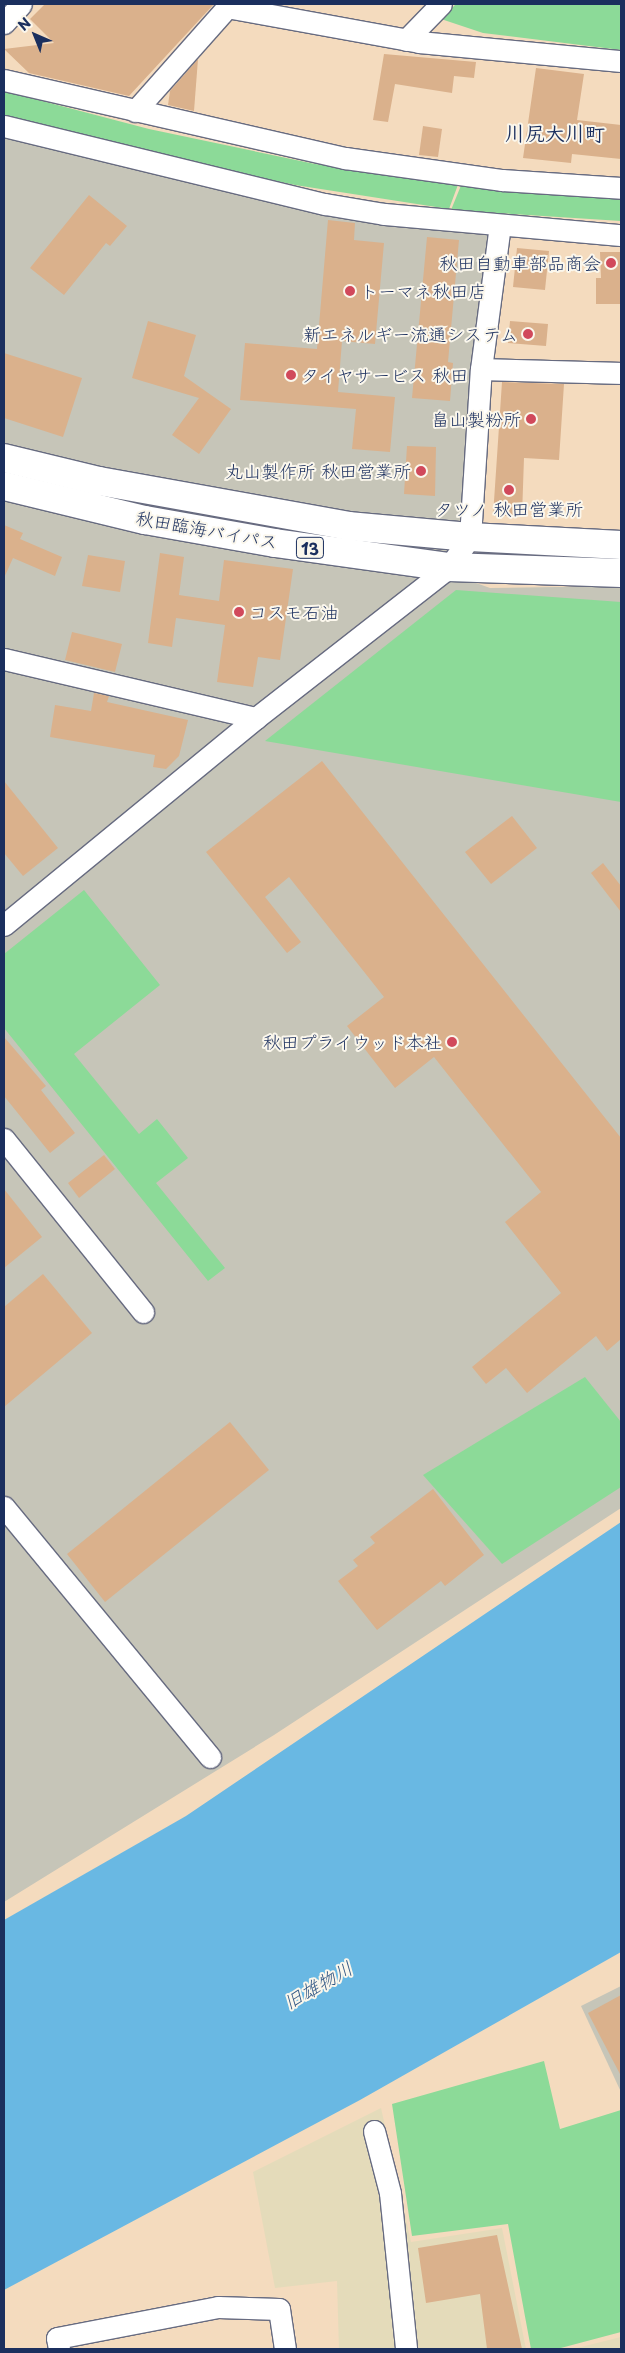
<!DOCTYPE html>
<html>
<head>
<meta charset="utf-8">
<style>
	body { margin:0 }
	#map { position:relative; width:625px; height:2353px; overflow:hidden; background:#f4dbbe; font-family:"Playpen Sans","Klee One",sans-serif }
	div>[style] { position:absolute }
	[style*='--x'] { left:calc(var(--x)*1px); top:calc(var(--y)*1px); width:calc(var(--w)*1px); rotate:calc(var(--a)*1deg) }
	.built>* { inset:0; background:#e4dbba }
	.industrial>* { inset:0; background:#c6c5b8 }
	.green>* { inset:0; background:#8cda98 }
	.water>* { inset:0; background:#69b8e3 }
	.building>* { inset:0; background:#dab18c }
	.roads { filter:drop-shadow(1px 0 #676b80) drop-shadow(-1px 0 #676b80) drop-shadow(0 1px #676b80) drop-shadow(0 -1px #676b80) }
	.minor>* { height:21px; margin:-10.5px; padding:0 10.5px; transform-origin:10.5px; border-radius:10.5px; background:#fff }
	.highway>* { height:28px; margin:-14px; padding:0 14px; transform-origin:14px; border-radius:14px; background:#fff }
	.dots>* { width:14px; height:14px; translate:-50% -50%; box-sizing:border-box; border:2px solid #fbf7ec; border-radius:50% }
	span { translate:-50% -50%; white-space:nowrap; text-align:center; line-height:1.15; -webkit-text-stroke:4px #fbf7ec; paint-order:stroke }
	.shield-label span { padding:1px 4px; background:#fbf7ec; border:1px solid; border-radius:4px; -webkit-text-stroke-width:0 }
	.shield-label { font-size:16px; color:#1b2f5e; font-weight:700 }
	.poi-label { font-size:18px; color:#1b2f5e }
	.right { translate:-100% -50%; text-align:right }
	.left { translate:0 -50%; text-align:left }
	.street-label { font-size:18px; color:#1b2f5e }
	.water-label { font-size:19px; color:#325886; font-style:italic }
	.quarter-label { font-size:20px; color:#1b2f5e; font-weight:700 }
	.frame { position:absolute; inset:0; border:5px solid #1b2f5e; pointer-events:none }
	.north { position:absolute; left:10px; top:10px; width:50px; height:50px; -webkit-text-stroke:4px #fbf7ec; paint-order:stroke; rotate:316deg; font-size:14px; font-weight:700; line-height:20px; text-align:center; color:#1b2f5e }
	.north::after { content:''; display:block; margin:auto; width:18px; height:22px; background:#1b2f5e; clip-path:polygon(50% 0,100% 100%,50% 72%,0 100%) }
</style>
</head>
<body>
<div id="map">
	<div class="built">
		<div style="clip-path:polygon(381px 2108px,411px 2242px,502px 2228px,526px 2349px,339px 2349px,337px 2281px,275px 2288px,253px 2172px)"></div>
		<div style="clip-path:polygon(621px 2337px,621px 2349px,573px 2349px)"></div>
	</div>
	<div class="industrial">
		<div style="clip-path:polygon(4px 120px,220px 177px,511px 222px,465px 579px,490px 588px,621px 586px,621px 1508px,274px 1735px,4px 1902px)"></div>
		<div style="clip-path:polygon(621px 1986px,621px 2092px,581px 2006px)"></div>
	</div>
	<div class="green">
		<div style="clip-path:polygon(456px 4px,621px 4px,621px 50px,483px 33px,441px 19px)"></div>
		<div style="clip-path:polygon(4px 91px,149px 129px,315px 164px,459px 182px,449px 209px,295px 185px,132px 150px,4px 115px)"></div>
		<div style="clip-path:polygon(462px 183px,621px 186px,621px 221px,451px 210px)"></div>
		<div style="clip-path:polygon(456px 590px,621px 602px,621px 802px,265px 741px)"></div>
		<div style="clip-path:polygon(84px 890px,160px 985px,74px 1054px,139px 1134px,157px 1119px,188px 1158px,156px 1183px,225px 1268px,208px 1281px,4px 1028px,4px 954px)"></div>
		<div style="clip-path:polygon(585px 1377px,621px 1422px,621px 1487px,502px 1564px,423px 1475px)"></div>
		<div style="clip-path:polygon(544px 2061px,560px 2129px,621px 2110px,621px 2332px,557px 2349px,531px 2349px,508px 2224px,412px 2236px,392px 2104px)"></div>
	</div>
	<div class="water">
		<div style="clip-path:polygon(621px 1522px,621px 1952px,360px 2100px,4px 2290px,4px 1920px,186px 1816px)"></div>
	</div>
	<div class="building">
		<div style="clip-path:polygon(45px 4px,214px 4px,129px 96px,29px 73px,4px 49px,54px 43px,30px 19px)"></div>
		<div style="clip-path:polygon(384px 54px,476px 62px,474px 78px,454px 76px,452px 93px,395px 84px,388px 122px,373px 120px)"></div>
		<div style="clip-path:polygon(198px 59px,194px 111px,168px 105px,170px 91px)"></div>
		<div style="clip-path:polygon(536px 68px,584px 74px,577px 120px,621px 125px,621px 159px,572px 154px,571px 163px,523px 158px)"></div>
		<div style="clip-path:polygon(423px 126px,442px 129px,438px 157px,419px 155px)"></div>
		<div style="clip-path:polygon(89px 195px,127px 226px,110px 246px,106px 243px,64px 295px,30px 268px)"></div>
		<div style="clip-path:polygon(328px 220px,355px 223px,354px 240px,384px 243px,375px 344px,342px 341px,338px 392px,395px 397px,390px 452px,352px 449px,356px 409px,240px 400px,245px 343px,317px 349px)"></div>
		<div style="clip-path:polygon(427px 237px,459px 240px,448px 362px,453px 363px,450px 401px,412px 398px)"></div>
		<div style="clip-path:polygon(517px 248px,549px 251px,545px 290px,513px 287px)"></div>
		<div style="clip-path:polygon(600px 252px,621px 252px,621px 304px,596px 304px,596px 278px,601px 278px)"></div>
		<div style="clip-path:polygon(148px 321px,196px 335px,184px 376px,231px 409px,199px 454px,172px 435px,199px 398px,132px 378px)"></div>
		<div style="clip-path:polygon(510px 321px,548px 324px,546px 346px,508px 343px)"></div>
		<div style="clip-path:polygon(4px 353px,82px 378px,63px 437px,4px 418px)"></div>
		<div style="clip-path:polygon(502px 382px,564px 384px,559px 460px,524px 458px,522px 516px,493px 516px)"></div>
		<div style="clip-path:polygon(407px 446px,436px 447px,435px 496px,404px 494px)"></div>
		<div style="clip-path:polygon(4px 525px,23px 533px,20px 539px,62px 557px,55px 576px,13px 558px,4px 578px)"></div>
		<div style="clip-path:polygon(160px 553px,184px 557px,179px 595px,219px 601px,224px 560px,293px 569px,280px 660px,258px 657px,253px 687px,217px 682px,225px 625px,176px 618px,172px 647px,148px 643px)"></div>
		<div style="clip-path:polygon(88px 555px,125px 561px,120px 592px,82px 586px)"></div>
		<div style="clip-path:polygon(72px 632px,122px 644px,115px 672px,65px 660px)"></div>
		<div style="clip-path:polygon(94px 693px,109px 696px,107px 702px,188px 720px,179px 756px,166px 769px,153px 767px,155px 755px,50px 737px,55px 705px,91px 711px)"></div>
		<div style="clip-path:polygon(322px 761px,621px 1138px,621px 1339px,607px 1351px,596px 1336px,527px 1393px,506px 1368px,486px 1384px,472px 1367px,561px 1293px,505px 1222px,541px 1192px,434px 1057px,395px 1088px,347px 1026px,384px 997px,289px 877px,265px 897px,301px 942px,287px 953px,206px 852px)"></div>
		<div style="clip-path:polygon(4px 781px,58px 848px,23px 876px,4px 853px)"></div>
		<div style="clip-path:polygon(512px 816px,537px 848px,491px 884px,465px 852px)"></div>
		<div style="clip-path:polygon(603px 863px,621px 886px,621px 912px,591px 873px)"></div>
		<div style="clip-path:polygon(4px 1037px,46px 1086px,41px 1090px,75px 1133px,50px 1153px,4px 1096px)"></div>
		<div style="clip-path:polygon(104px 1155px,115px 1169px,79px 1198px,68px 1183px)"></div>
		<div style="clip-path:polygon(4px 1189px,42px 1237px,4px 1268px)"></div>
		<div style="clip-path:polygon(43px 1274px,92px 1333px,4px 1407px,4px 1307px)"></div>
		<div style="clip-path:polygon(230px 1422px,269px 1470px,105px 1602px,67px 1554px)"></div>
		<div style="clip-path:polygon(433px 1489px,484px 1555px,445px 1586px,441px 1581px,377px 1630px,338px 1581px,358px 1566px,353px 1560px,375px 1543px,370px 1537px)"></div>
		<div style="clip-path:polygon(621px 1995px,621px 2076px,588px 2013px)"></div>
		<div style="clip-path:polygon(497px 2235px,522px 2349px,487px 2349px,480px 2294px,426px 2303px,418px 2248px)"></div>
	</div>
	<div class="roads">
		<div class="minor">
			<div style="--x:227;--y:7;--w:195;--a:10.3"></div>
			<div style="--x:419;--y:42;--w:203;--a:5.4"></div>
			<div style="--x:4;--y:23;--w:25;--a:-48"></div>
			<div style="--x:406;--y:40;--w:50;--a:-45.8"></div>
			<div style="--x:4;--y:80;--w:350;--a:12.9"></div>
			<div style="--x:345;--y:158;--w:159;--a:8"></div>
			<div style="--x:502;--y:180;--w:119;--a:3.8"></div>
			<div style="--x:135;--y:111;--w:143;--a:-48.4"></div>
			<div style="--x:4;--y:126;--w:330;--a:13.7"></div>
			<div style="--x:325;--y:204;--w:60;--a:9.6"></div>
			<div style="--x:384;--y:214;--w:238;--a:5.1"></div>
			<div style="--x:481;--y:369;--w:140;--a:1.6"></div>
			<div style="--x:4;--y:659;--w:259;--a:13.2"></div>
			<div style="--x:4;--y:925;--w:326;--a:-39.4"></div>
			<div style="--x:256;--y:718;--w:245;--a:-38"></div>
			<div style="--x:449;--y:567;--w:37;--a:-55"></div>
			<div style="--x:470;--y:537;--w:168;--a:-86.3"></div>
			<div style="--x:481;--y:369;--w:145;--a:-82.5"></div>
			<div style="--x:4;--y:1139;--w:222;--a:51.2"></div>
			<div style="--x:4;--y:1507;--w:324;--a:50.5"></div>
			<div style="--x:374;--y:2131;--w:64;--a:75.5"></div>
			<div style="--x:390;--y:2193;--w:157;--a:84.1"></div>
			<div style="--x:59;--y:2349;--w:11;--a:-100"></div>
			<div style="--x:57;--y:2338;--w:164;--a:-10.9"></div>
			<div style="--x:218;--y:2307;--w:61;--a:1.9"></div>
			<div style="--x:279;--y:2309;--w:40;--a:81.5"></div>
		</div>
		<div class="highway">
			<div style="--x:4;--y:458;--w:98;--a:13.6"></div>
			<div style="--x:99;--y:481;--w:253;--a:10.2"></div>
			<div style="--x:348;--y:526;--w:122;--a:5.2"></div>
			<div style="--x:470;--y:537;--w:151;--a:3"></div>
			<div style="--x:4;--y:486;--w:145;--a:13.6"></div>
			<div style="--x:145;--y:520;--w:132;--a:10"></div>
			<div style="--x:275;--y:543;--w:176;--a:7.9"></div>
			<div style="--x:449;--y:567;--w:172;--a:2"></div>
		</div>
	</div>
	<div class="dots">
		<div style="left:611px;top:263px;background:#d1495b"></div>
		<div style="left:350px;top:291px;background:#d1495b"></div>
		<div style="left:528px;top:334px;background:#d1495b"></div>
		<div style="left:291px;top:375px;background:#d1495b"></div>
		<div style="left:531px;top:419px;background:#d1495b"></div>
		<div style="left:421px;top:471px;background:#d1495b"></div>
		<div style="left:509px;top:490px;background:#d1495b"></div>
		<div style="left:239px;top:612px;background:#d1495b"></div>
		<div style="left:452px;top:1042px;background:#d1495b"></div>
	</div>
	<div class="shield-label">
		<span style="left:310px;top:548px">13</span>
	</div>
	<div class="poi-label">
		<span class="right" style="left:601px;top:263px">秋田自動車部品商会</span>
		<span class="left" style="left:360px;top:291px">トーマネ秋田店</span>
		<span class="right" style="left:518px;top:334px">新エネルギー流通システム</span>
		<span class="left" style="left:301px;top:375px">タイヤサービス 秋田</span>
		<span class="right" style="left:521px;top:419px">畠山製粉所</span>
		<span class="right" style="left:411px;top:471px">丸山製作所 秋田営業所</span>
		<span style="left:509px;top:509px">タツノ 秋田営業所</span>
		<span class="left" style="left:249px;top:612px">コスモ石油</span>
		<span class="right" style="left:442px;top:1042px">秋田プライウッド本社</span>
	</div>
	<div class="street-label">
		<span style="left:207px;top:530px;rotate:10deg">秋田臨海バイパス</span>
	</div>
	<div class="water-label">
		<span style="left:318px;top:1985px;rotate:-30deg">旧雄物川</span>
	</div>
	<div class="quarter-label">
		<span style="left:555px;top:133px">川尻大川町</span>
	</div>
	<div class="frame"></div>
	<div class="north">N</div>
</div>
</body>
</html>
